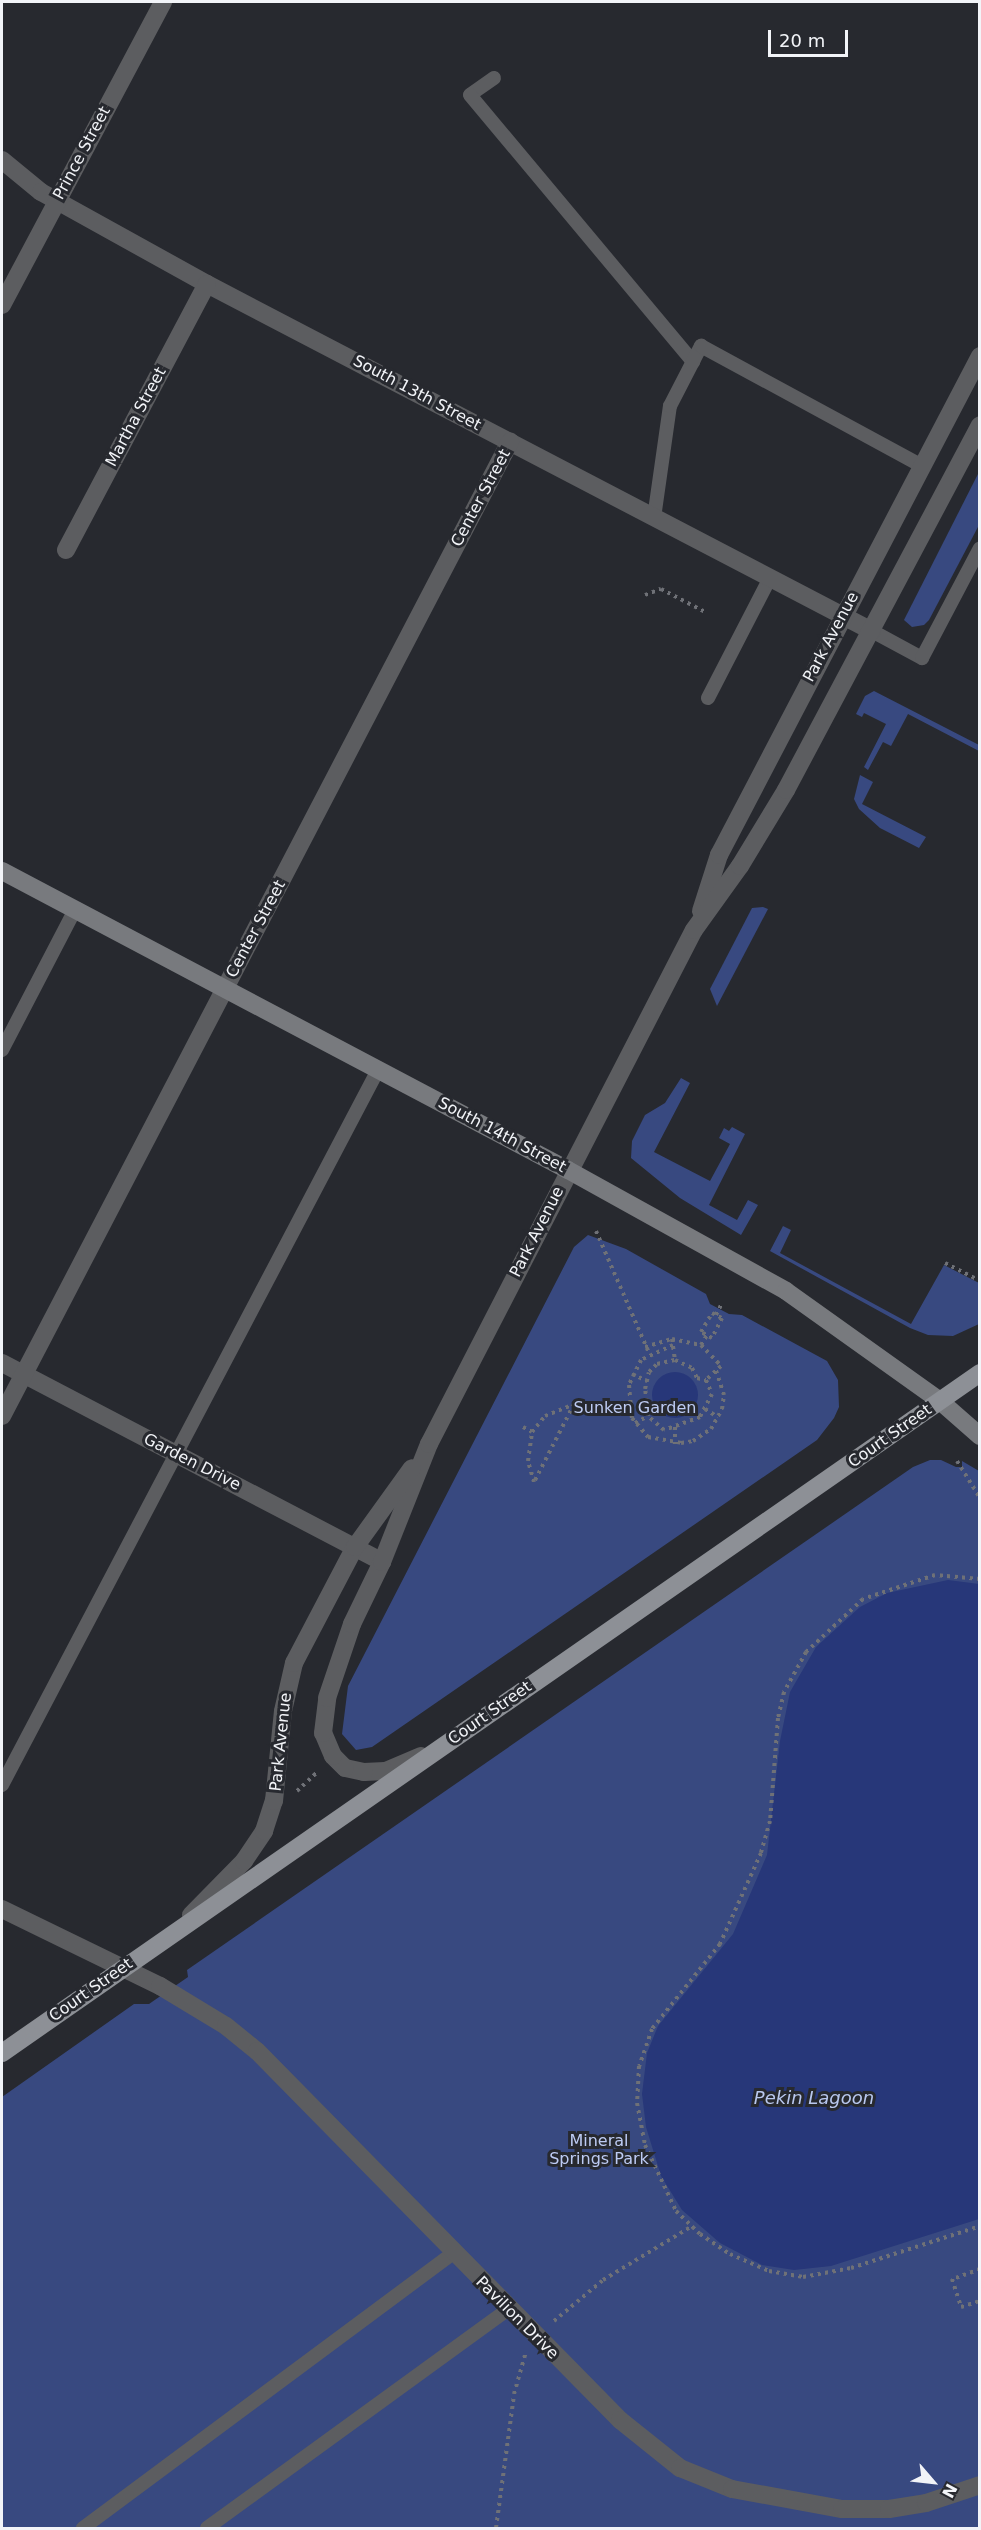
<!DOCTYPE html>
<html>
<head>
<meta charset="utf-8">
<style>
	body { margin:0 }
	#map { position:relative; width:981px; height:2530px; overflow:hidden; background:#27292f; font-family:"DejaVu Sans",sans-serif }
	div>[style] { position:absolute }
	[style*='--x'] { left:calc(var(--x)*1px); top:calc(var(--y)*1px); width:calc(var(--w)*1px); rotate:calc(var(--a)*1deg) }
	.green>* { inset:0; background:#384980 }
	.water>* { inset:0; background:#273779 }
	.round { border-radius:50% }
	.path>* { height:4px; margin-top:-2px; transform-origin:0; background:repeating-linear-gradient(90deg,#6f7177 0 3px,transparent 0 7.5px) }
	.service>* { height:14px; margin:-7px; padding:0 7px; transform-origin:7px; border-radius:7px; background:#5c5d60 }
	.minor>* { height:18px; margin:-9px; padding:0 9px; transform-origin:9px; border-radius:9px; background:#5c5d60 }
	.tertiary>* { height:18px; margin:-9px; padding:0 9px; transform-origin:9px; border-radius:9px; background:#5c5d60 }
	.secondary>* { height:18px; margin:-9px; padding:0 9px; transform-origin:9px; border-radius:9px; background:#787a7e }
	.primary>* { height:18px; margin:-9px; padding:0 9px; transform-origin:9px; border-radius:9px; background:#8d9096 }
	span { translate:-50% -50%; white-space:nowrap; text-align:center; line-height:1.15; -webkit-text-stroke:6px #27292f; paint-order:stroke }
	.street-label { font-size:16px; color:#f2f4f8 }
	.park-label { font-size:16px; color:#bdcbf3 }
	.water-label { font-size:18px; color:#b9c8ef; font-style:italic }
	.frame { position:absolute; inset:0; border:3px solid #f2f4f8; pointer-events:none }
	.north { position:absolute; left:903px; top:2452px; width:60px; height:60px; -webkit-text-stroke:4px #27292f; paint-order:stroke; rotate:118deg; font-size:16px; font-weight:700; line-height:24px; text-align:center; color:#f2f4f8 }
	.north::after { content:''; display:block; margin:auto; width:21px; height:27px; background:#f2f4f8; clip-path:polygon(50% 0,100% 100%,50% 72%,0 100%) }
	.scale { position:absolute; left:768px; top:30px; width:80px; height:27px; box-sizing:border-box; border:3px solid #f2f4f8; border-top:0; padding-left:8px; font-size:18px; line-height:21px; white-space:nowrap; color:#f2f4f8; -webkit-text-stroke:4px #27292f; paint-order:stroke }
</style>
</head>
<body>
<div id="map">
	<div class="green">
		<div style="clip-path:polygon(979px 472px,979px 525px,929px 620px,924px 625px,912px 627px,904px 620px)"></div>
		<div style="clip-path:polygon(874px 691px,979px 745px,979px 751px,908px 714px,891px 746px,883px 742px,868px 770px,864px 767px,886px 724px,864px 713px,862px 717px,856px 714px,865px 696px)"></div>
		<div style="clip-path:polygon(860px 775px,873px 782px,862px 804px,926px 837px,919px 848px,880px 828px,859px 809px,854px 799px)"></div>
		<div style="clip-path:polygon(763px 907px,768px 909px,717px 1006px,710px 989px,752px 908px)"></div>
		<div style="clip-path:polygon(681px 1078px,690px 1083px,654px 1152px,710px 1181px,730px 1144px,719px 1138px,724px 1128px,729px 1131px,732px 1127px,745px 1134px,709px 1205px,737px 1220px,748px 1200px,758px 1205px,741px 1235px,680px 1198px,631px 1158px,632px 1141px,645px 1115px,665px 1103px)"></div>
		<div style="clip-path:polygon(783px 1226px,791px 1230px,780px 1253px,911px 1324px,944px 1265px,979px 1283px,979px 1324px,953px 1336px,928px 1335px,910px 1328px,770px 1251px)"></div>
		<div style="clip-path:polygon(588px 1235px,626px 1249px,706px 1294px,710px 1304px,729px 1314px,742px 1315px,827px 1361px,838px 1380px,839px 1407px,834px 1418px,817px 1440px,372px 1747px,356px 1750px,342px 1734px,348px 1686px,574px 1247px)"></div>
		<div style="clip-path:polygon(930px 1460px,941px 1460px,956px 1467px,962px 1467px,962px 1461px,979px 1471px,979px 2528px,2px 2528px,2px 2097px,134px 2004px,149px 2004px,188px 1977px,187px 1970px,913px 1467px)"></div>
	</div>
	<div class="water">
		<div class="round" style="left:652px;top:1372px;width:46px;height:46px"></div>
		<div style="clip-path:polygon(948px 1580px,979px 1584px,979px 2219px,831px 2266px,794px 2270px,762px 2265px,720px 2243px,682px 2210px,661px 2176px,646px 2127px,642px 2094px,647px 2053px,658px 2026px,733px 1934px,767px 1855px,780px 1741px,790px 1692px,816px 1647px,860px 1607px,887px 1593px)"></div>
	</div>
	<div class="path">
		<div style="--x:645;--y:595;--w:17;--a:-21"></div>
		<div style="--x:661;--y:589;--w:52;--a:27.6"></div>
		<div style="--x:596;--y:1231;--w:133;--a:66.5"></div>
		<div style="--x:945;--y:1263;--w:39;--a:27"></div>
		<div style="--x:712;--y:1313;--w:11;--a:27"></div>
		<div style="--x:722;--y:1318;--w:22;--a:117"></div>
		<div style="--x:712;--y:1338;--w:13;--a:-151"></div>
		<div style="--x:701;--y:1332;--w:22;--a:-60"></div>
		<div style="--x:716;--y:1315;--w:11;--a:-63"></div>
		<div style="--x:672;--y:1339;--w:21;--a:82"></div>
		<div style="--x:673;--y:1345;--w:35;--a:155"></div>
		<div style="--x:641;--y:1360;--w:28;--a:116"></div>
		<div style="--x:629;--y:1385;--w:33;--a:85"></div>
		<div style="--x:632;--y:1418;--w:25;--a:50"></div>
		<div style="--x:648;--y:1437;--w:34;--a:10"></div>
		<div style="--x:681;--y:1443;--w:12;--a:-9"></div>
		<div style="--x:693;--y:1441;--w:22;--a:-34"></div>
		<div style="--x:711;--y:1429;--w:23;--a:-61"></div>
		<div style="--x:722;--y:1409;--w:14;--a:-82"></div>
		<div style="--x:724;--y:1395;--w:26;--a:-108"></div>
		<div style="--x:701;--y:1345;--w:12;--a:-59"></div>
		<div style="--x:645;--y:1347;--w:28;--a:-17"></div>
		<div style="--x:672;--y:1339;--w:30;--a:12"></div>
		<div style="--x:701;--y:1345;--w:29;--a:46"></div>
		<div style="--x:721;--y:1366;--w:21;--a:137"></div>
		<div style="--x:675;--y:1360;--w:19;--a:25"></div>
		<div style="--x:692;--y:1368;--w:11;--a:63"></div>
		<div style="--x:697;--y:1378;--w:9;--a:13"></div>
		<div style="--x:706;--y:1380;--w:15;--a:67"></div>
		<div style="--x:712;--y:1394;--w:26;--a:118"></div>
		<div style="--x:700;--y:1417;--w:38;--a:160"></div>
		<div style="--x:664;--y:1430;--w:21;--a:-139"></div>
		<div style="--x:648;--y:1416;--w:27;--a:-96"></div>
		<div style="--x:645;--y:1389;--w:17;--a:-77"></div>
		<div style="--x:649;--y:1372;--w:11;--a:-45"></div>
		<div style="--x:657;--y:1364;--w:18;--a:-13"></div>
		<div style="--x:632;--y:1374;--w:17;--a:25"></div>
		<div style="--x:574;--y:1404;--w:88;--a:117.1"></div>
		<div style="--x:534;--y:1482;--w:22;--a:-106"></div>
		<div style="--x:528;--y:1461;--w:29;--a:-82"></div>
		<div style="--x:532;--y:1432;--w:21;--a:-51"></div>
		<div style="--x:545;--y:1416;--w:31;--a:-22"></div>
		<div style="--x:705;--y:1409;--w:15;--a:32"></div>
		<div style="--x:635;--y:1423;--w:15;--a:-28"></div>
		<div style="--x:523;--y:1427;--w:10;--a:29"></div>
		<div style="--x:675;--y:1427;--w:17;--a:90"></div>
		<div style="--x:957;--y:1461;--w:44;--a:58.1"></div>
		<div style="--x:980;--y:1579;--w:45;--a:-174.9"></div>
		<div style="--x:935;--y:1575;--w:76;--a:161.6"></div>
		<div style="--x:863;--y:1599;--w:78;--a:137.1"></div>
		<div style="--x:806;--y:1652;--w:46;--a:118.8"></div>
		<div style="--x:784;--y:1692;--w:27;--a:103"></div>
		<div style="--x:778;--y:1718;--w:103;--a:94.4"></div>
		<div style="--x:770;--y:1821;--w:33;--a:106"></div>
		<div style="--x:761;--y:1853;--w:100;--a:114.3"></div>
		<div style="--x:720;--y:1944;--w:109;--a:128.7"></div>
		<div style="--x:652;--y:2029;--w:39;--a:109"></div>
		<div style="--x:639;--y:2066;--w:37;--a:93"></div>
		<div style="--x:637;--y:2103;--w:43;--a:79.2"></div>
		<div style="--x:645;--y:2145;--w:73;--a:64.8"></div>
		<div style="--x:676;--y:2211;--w:33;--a:44"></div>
		<div style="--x:700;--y:2234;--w:36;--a:34"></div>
		<div style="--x:730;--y:2254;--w:43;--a:23.6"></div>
		<div style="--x:769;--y:2271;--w:35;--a:10"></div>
		<div style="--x:803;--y:2277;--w:49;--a:-10.6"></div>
		<div style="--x:851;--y:2268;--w:136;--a:-18"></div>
		<div style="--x:297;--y:1791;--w:26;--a:-43"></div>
		<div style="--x:980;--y:2269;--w:30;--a:160"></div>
		<div style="--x:952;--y:2279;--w:29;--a:72"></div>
		<div style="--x:961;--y:2307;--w:20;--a:-18"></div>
		<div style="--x:554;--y:2321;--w:64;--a:-39.9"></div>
		<div style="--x:603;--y:2280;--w:104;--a:-31.2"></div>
		<div style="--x:496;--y:2528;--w:135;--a:-82.3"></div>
		<div style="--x:514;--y:2394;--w:41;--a:-74.2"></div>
	</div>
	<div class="service">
		<div style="--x:494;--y:78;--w:29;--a:145"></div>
		<div style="--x:470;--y:95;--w:348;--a:50.1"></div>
		<div style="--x:654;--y:518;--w:113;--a:-81.9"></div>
		<div style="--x:670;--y:406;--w:68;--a:-62.7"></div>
		<div style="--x:701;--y:346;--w:251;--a:28.5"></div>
		<div style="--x:872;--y:631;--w:57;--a:28.4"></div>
		<div style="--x:922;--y:658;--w:124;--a:-62.2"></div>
		<div style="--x:708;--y:698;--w:135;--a:-62.7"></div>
		<div style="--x:2;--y:1050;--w:158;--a:-62.5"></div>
		<div style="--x:2;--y:1785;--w:808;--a:-62.26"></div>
		<div style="--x:83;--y:2528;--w:461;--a:-36.6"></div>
		<div style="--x:207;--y:2528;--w:372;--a:-36"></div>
	</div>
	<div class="minor">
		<div style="--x:2;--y:160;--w:50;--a:39.4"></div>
		<div style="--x:41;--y:192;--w:190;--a:29"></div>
		<div style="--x:207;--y:284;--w:750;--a:27.56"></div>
		<div style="--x:2;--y:305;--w:343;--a:-62"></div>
		<div style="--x:66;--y:550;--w:301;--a:-62.1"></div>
		<div style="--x:2;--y:1363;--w:429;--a:27.6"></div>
		<div style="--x:2;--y:1416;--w:1099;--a:-62.46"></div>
		<div style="--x:2;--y:1909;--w:176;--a:26"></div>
		<div style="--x:160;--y:1986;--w:77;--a:31.2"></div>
		<div style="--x:226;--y:2026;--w:40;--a:39"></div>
		<div style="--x:257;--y:2051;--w:518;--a:45.47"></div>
		<div style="--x:620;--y:2420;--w:77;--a:38.7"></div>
		<div style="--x:680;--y:2468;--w:56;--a:22"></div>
		<div style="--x:732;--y:2489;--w:112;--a:10.3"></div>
		<div style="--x:842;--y:2509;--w:47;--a:0"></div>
		<div style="--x:889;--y:2509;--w:37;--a:-9"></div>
		<div style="--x:926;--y:2503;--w:57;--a:-18.4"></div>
	</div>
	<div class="tertiary">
		<div style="--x:701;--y:911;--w:59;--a:-72.2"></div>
		<div style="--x:719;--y:855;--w:563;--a:-62.39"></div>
		<div style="--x:421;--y:1756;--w:39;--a:157"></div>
		<div style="--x:385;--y:1771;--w:21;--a:177"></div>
		<div style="--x:364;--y:1772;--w:19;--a:-168"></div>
		<div style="--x:345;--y:1768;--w:17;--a:-135"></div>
		<div style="--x:333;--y:1756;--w:25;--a:-113"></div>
		<div style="--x:323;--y:1733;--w:35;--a:-83"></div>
		<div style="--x:327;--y:1698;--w:78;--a:-71.3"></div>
		<div style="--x:352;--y:1624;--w:69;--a:-64.2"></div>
		<div style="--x:382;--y:1562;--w:127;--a:-68.3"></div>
		<div style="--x:429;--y:1444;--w:578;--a:-62.73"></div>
		<div style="--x:694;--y:930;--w:79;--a:-54.3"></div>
		<div style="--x:740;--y:866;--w:89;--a:-58.8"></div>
		<div style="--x:786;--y:790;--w:413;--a:-62"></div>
		<div style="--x:191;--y:1915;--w:76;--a:-45.5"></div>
		<div style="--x:244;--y:1861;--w:36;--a:-56"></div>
		<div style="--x:264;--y:1831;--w:32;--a:-72"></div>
		<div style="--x:274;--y:1801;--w:90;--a:-84.3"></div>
		<div style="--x:283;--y:1711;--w:49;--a:-77.1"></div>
		<div style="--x:294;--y:1663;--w:131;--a:-62.3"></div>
		<div style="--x:355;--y:1547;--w:97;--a:-54.2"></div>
	</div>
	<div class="secondary">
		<div style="--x:2;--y:871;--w:640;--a:27.85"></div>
		<div style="--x:568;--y:1170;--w:249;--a:29"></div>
		<div style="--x:786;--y:1291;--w:189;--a:35.5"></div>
		<div style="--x:940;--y:1401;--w:53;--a:41.2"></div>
	</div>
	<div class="primary">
		<div style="--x:2;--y:2053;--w:1191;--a:-34.81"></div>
	</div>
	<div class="street-label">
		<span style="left:82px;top:153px;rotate:-62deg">Prince Street</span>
		<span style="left:417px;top:393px;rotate:28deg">South 13th Street</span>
		<span style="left:136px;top:417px;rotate:-62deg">Martha Street</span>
		<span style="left:481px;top:498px;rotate:-62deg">Center Street</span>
		<span style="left:831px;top:637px;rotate:-62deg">Park Avenue</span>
		<span style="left:256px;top:929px;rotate:-62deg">Center Street</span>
		<span style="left:502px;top:1135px;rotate:28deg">South 14th Street</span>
		<span style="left:537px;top:1232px;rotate:-63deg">Park Avenue</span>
		<span style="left:890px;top:1436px;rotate:-35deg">Court Street</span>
		<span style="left:192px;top:1462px;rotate:27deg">Garden Drive</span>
		<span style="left:490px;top:1713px;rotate:-35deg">Court Street</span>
		<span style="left:281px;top:1742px;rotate:-84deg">Park Avenue</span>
		<span style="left:91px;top:1990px;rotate:-35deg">Court Street</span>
		<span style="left:517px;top:2318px;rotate:45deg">Pavilion Drive</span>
	</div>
	<div class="park-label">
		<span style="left:635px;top:1408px">Sunken Garden</span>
		<span style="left:599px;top:2150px">Mineral<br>Springs Park</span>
	</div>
	<div class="water-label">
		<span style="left:814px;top:2098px">Pekin Lagoon</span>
	</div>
	<div class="frame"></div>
	<div class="north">N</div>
	<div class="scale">20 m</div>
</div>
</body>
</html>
